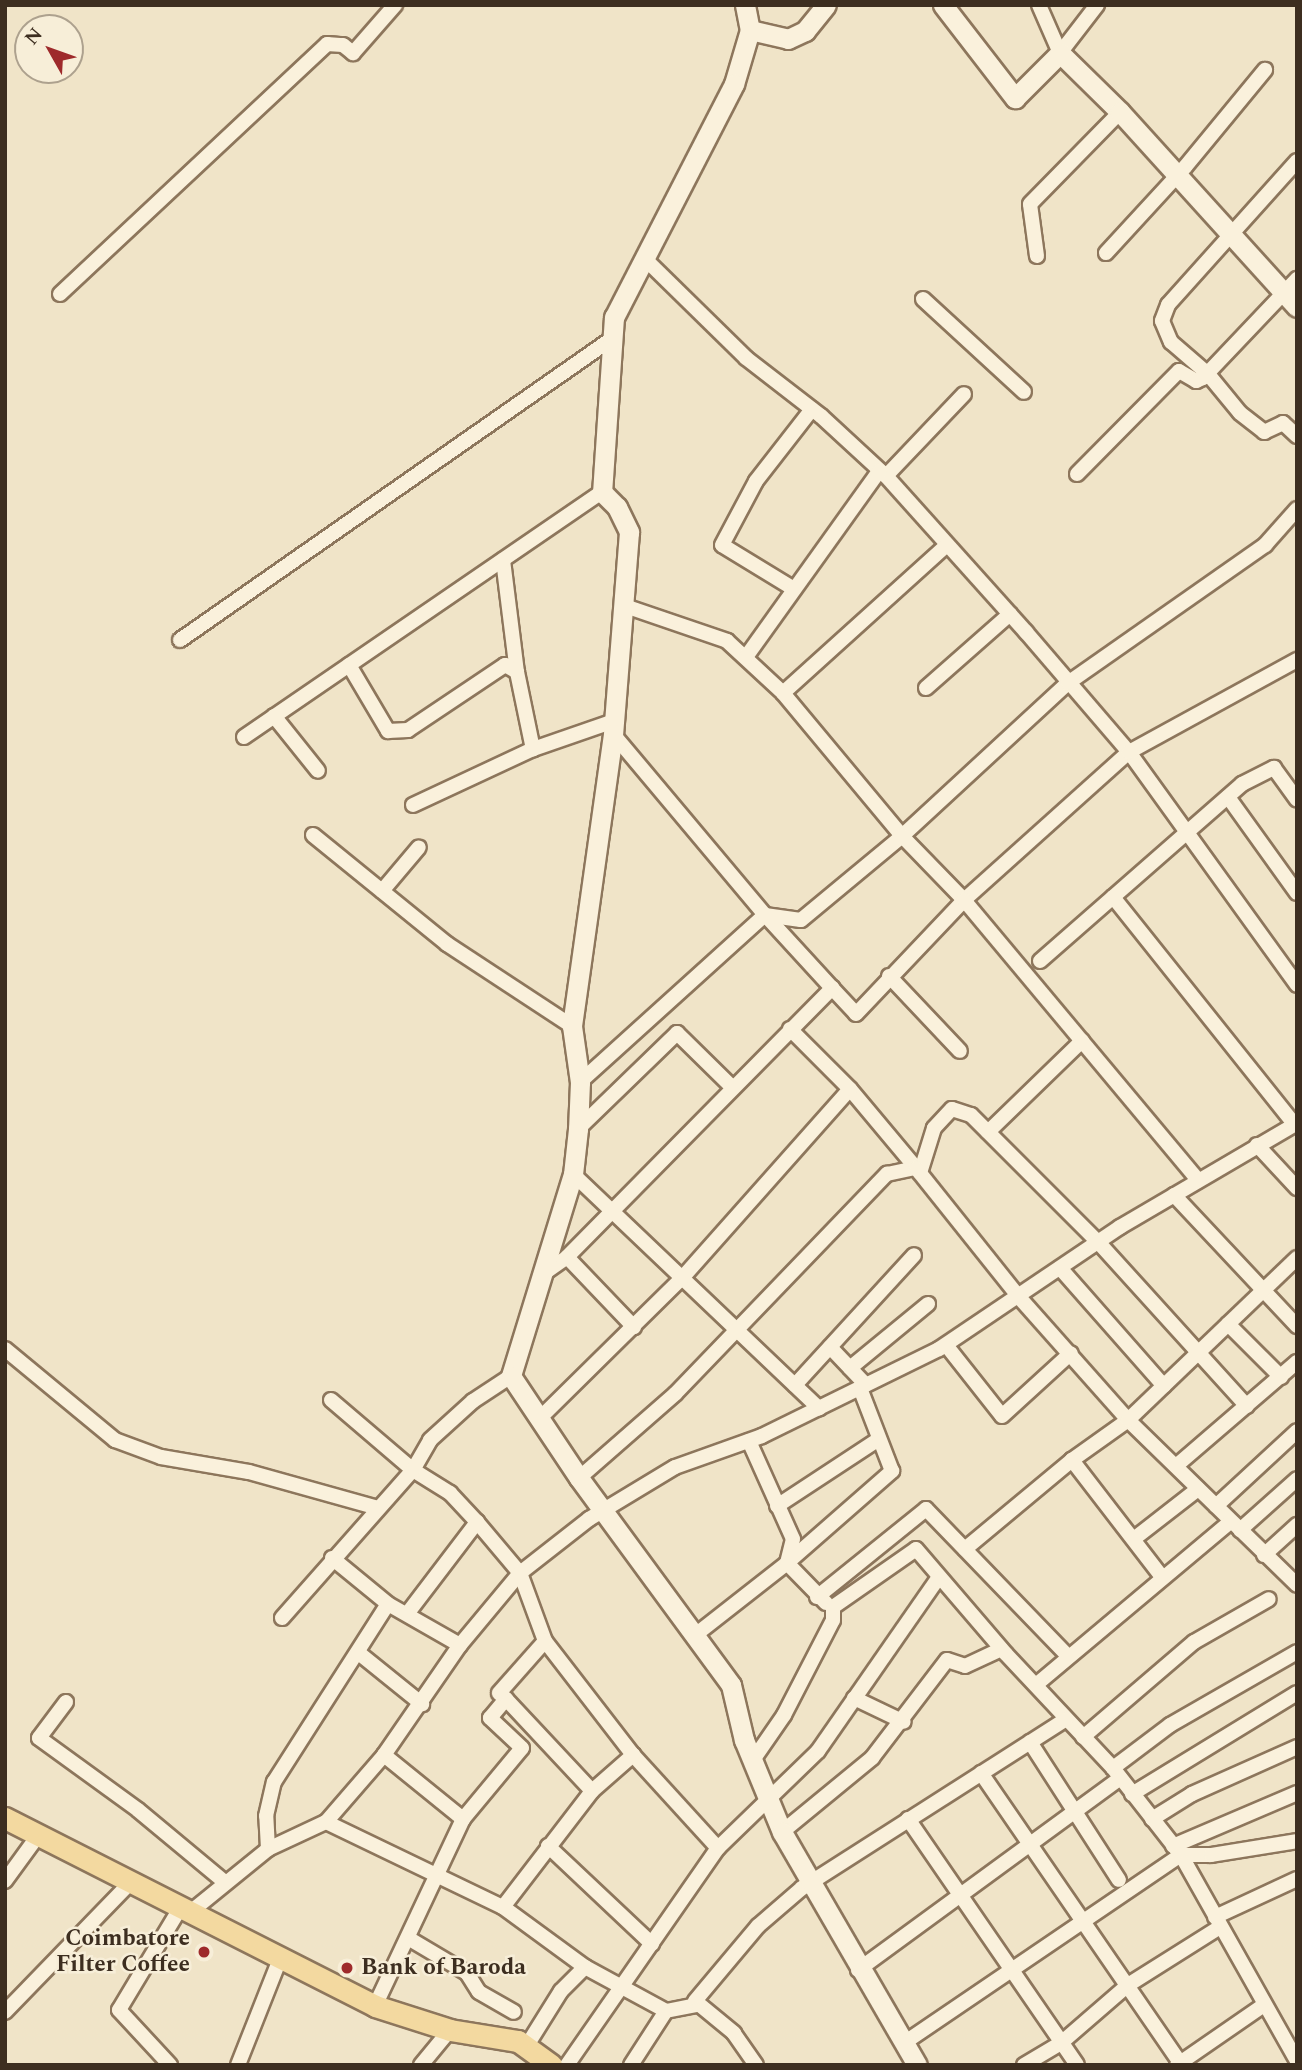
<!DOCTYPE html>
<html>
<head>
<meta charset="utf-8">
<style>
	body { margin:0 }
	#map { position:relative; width:1302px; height:2070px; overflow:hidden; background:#f0e4c8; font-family:Spectral,serif }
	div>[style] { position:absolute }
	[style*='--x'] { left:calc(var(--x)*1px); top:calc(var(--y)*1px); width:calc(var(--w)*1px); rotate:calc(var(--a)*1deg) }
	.roads { filter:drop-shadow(2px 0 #8d765c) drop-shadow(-2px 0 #8d765c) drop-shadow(0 2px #8d765c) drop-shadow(0 -2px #8d765c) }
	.street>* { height:14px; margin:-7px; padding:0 7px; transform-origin:7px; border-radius:7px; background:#faf1dc }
	.secondary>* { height:19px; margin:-9.5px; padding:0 9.5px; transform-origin:9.5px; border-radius:9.5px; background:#faf1dc }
	.primary>* { height:21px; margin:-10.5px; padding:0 10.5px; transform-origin:10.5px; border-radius:10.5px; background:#f3d9a0 }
	.dots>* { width:19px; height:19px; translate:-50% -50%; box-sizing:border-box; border:4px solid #f7eed8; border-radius:50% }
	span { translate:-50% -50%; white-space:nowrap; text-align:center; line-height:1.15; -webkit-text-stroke:5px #f7eed8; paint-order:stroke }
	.poi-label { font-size:23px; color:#3d2e20; font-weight:700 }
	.right { translate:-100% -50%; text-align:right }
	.left { translate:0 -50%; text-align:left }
	.frame { position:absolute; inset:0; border:7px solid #3d2e20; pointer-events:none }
	.north { position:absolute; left:14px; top:14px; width:70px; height:70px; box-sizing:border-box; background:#f7eed8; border:2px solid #ada18e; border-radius:50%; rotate:310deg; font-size:19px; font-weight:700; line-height:28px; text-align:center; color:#3d2e20 }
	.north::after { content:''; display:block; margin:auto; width:24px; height:32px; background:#9e2a2b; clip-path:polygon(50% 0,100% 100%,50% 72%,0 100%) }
</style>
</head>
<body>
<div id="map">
	<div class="roads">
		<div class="street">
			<div style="--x:1039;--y:5;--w:52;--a:66.4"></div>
			<div style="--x:1060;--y:53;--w:61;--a:-52.4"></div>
			<div style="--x:1297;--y:161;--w:193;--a:131.9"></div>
			<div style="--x:1168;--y:305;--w:17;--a:111"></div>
			<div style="--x:1162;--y:321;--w:23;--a:67"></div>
			<div style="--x:1171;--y:342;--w:49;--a:40.9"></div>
			<div style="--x:1208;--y:374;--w:50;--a:50.6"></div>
			<div style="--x:1240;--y:413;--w:31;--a:38"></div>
			<div style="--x:1264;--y:432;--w:21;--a:-25"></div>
			<div style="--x:1283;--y:423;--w:19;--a:43"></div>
			<div style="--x:1106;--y:253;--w:117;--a:-47.4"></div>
			<div style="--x:1185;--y:167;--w:126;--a:-50.5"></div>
			<div style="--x:1037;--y:256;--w:52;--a:-97.7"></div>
			<div style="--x:1030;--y:204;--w:129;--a:-45.6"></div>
			<div style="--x:645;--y:259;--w:141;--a:44.4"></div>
			<div style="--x:746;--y:358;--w:95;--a:37.7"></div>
			<div style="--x:821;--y:416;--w:88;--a:42.7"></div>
			<div style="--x:886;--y:476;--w:210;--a:48.1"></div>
			<div style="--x:1026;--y:632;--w:158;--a:49.4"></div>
			<div style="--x:1129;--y:752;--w:287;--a:54.2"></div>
			<div style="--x:60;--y:294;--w:366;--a:-43.1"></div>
			<div style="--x:327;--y:44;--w:16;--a:4"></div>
			<div style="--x:343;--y:45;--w:13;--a:39"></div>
			<div style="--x:353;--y:53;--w:64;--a:-48.8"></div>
			<div style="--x:923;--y:299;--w:137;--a:42.6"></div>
			<div style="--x:1077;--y:474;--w:145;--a:-45.3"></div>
			<div style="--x:1179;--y:371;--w:20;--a:30"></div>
			<div style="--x:1196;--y:381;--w:8;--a:-23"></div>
			<div style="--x:1203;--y:378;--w:137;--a:-46.5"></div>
			<div style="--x:886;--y:476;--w:113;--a:-46.4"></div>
			<div style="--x:503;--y:560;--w:113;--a:82.9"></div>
			<div style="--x:517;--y:672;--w:79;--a:78.3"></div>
			<div style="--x:533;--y:749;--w:83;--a:-19.1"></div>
			<div style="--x:794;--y:589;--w:84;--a:-148.6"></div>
			<div style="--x:722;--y:545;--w:72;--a:-62"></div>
			<div style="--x:756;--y:481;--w:91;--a:-52.1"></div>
			<div style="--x:625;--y:606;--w:108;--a:18.9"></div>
			<div style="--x:727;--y:641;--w:76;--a:42.9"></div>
			<div style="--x:783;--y:693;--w:186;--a:50.2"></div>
			<div style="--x:902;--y:836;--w:226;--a:-42.7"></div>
			<div style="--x:1068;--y:683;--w:241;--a:-35"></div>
			<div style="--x:1265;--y:545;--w:48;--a:-48.4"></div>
			<div style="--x:180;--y:640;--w:524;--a:-34.9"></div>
			<div style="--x:746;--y:657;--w:229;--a:-54.4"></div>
			<div style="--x:349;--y:665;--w:77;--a:59.4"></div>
			<div style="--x:388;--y:731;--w:20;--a:-3"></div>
			<div style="--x:408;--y:730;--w:117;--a:-33.8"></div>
			<div style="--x:505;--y:665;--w:14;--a:30"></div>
			<div style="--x:926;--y:688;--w:112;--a:-41.4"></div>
			<div style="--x:783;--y:693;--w:221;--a:-42.1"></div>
			<div style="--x:274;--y:716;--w:70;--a:51.3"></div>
			<div style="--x:244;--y:737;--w:434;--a:-34.4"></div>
			<div style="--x:1228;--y:797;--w:118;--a:54.3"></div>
			<div style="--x:413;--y:805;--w:132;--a:-25"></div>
			<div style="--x:313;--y:835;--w:173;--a:39.1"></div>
			<div style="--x:447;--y:944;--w:149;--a:33.3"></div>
			<div style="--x:382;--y:891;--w:57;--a:-49.9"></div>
			<div style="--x:1113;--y:897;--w:290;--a:51.4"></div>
			<div style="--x:1040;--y:961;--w:269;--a:-41.2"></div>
			<div style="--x:1242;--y:784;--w:36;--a:-27"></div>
			<div style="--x:1274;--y:768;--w:39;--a:54"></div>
			<div style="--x:889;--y:976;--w:103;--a:46.6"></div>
			<div style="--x:832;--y:988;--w:35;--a:47"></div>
			<div style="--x:856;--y:1014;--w:157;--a:-46.5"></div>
			<div style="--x:964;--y:900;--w:222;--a:-41.9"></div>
			<div style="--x:1129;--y:752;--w:192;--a:-28.7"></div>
			<div style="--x:580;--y:1082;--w:249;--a:-42.1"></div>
			<div style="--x:765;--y:915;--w:236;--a:-130"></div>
			<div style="--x:850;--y:1089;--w:103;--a:50.1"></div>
			<div style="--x:578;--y:1129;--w:138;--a:-44.1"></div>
			<div style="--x:677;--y:1033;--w:76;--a:44.5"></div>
			<div style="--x:988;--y:1132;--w:131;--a:-44.1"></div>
			<div style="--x:1257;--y:1145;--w:59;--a:47.1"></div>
			<div style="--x:920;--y:1173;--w:47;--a:-72.7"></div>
			<div style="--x:934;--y:1128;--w:26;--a:-47"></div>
			<div style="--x:952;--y:1109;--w:20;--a:18"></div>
			<div style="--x:971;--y:1115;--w:181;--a:45"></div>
			<div style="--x:1099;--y:1243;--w:220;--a:47.8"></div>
			<div style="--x:573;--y:1174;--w:340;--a:43.6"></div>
			<div style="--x:1174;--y:1195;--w:180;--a:46.8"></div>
			<div style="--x:567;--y:1257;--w:97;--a:46.3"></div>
			<div style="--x:1060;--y:1268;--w:157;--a:48.6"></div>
			<div style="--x:543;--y:1274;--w:29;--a:-35"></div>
			<div style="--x:567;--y:1257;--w:378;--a:-45.4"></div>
			<div style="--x:832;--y:988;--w:99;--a:-132.5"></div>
			<div style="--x:765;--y:915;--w:36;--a:8"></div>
			<div style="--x:801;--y:920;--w:131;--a:-39.7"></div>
			<div style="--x:902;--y:836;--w:89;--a:45.9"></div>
			<div style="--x:964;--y:900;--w:365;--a:50.1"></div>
			<div style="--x:1228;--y:1324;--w:75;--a:45"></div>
			<div style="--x:946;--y:1345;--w:90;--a:51.7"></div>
			<div style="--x:1002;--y:1416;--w:93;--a:-42.4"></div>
			<div style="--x:830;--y:1347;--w:52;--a:46.5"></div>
			<div style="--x:5;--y:1349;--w:143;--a:39.6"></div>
			<div style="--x:115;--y:1440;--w:49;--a:20.3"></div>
			<div style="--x:161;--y:1457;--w:89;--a:9.7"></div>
			<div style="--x:249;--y:1472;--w:134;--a:15.6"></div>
			<div style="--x:850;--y:1368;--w:101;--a:-39.4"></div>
			<div style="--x:795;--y:1385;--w:176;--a:-47.5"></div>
			<div style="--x:331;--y:1400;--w:108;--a:40.5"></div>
			<div style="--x:413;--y:1470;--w:44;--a:31.9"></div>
			<div style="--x:450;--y:1493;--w:40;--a:47"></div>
			<div style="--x:477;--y:1522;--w:67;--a:49.9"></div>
			<div style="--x:520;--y:1573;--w:72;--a:69.8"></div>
			<div style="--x:545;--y:1641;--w:144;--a:52.3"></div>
			<div style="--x:633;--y:1755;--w:126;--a:47.6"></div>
			<div style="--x:540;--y:1418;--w:201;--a:-44.6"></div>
			<div style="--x:683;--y:1277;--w:251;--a:-48.4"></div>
			<div style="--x:850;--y:1089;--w:85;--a:-135"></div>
			<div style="--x:749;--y:1441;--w:107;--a:65.8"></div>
			<div style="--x:793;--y:1539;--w:25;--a:104"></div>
			<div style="--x:787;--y:1563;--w:56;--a:45.7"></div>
			<div style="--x:1176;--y:1466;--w:160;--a:-40.7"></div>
			<div style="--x:579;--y:1478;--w:128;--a:-41.2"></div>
			<div style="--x:675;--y:1394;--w:306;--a:-46.1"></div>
			<div style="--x:887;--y:1174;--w:30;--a:-12"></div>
			<div style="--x:916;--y:1168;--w:164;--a:51.4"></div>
			<div style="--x:1018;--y:1296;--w:166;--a:48.4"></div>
			<div style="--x:1128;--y:1420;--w:236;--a:44.3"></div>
			<div style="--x:777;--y:1506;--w:122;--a:-33.3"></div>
			<div style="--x:1216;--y:1506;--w:110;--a:-42.8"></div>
			<div style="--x:1240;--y:1530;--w:76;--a:-41.8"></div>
			<div style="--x:1135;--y:1538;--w:80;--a:-37.9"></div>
			<div style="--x:965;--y:1549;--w:139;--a:-39.8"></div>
			<div style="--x:1264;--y:1555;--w:45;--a:-42.3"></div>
			<div style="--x:332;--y:1558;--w:72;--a:39.4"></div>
			<div style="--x:1162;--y:1577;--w:148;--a:-127.6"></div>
			<div style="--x:1072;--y:1460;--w:69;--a:-35.5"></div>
			<div style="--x:1128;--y:1420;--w:234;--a:-43.8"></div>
			<div style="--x:817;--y:1597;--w:140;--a:-38.9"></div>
			<div style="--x:926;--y:1509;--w:204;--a:46"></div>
			<div style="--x:407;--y:1614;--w:116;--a:-52.7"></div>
			<div style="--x:282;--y:1618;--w:198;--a:-48.5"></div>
			<div style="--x:413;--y:1470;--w:34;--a:-60"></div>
			<div style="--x:430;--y:1440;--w:58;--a:-42.2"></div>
			<div style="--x:473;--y:1401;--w:45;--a:-33.3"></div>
			<div style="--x:694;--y:1636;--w:118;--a:-38.1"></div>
			<div style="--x:787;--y:1563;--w:140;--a:-41.2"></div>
			<div style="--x:892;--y:1471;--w:89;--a:-111.1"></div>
			<div style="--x:360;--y:1654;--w:80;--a:38.9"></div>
			<div style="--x:1037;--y:1684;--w:253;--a:-40"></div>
			<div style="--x:854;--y:1698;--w:55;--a:25.6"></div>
			<div style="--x:506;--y:1699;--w:126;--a:46.9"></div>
			<div style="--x:66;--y:1702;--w:45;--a:126.9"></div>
			<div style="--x:39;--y:1738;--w:122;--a:36"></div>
			<div style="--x:138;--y:1810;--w:114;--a:39.7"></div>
			<div style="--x:1083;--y:1737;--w:146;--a:-40.6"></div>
			<div style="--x:1194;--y:1642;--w:86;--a:-29.8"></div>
			<div style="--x:1030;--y:1742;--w:164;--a:57.2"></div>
			<div style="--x:384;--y:1755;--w:102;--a:39"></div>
			<div style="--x:753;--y:1760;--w:55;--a:-55.4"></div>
			<div style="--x:784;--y:1715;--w:107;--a:-62.7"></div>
			<div style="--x:833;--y:1620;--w:13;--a:-90"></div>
			<div style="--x:833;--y:1607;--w:101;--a:-34.9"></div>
			<div style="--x:916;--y:1549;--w:138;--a:49.4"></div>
			<div style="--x:1006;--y:1654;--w:156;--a:46.8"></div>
			<div style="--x:1113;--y:1768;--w:110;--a:52"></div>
			<div style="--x:1181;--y:1855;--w:236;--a:60.6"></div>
			<div style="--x:1113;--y:1768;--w:71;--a:-37"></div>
			<div style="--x:1170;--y:1725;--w:146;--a:-29.9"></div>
			<div style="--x:981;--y:1773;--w:354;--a:55.5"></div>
			<div style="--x:1132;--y:1794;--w:193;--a:-31.5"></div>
			<div style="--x:908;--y:1819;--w:298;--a:55.5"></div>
			<div style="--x:1152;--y:1819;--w:47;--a:-32"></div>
			<div style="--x:1192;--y:1794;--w:115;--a:-24.1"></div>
			<div style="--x:326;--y:1822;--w:196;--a:25.7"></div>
			<div style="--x:503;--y:1907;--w:102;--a:36.2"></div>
			<div style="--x:585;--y:1967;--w:92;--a:28.5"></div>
			<div style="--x:666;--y:2011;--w:33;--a:-11"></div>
			<div style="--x:782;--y:1832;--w:117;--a:-39.4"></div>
			<div style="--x:872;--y:1758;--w:123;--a:-52.6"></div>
			<div style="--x:947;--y:1660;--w:19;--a:18"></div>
			<div style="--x:965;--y:1666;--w:40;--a:-25"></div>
			<div style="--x:548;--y:1846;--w:143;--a:43.3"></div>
			<div style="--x:1173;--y:1846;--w:135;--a:-23.1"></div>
			<div style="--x:268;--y:1849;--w:33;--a:-93"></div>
			<div style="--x:266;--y:1816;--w:35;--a:-77"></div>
			<div style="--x:274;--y:1782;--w:211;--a:-57.4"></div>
			<div style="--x:388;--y:1604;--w:83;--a:29.7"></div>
			<div style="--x:5;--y:1881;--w:54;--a:-54"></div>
			<div style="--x:503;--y:1907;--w:146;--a:-52.5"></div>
			<div style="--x:592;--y:1791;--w:55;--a:-41.3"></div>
			<div style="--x:193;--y:1910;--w:97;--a:-39.1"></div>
			<div style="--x:268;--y:1849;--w:64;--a:-25"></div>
			<div style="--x:326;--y:1822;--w:89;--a:-49.1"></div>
			<div style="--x:384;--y:1755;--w:134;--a:-55.4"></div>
			<div style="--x:460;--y:1645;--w:94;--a:-50.2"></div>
			<div style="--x:520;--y:1573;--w:88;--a:-38"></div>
			<div style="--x:589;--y:1519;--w:100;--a:-31.2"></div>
			<div style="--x:675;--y:1467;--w:92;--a:-19.6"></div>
			<div style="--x:762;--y:1436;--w:197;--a:-26.2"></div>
			<div style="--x:939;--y:1349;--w:218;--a:-34"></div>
			<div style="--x:1120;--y:1227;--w:205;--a:-30.4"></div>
			<div style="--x:1215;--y:1917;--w:90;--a:-24.9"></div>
			<div style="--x:408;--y:1938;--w:69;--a:30.7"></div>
			<div style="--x:467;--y:1973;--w:22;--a:58"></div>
			<div style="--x:479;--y:1992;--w:40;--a:29.7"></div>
			<div style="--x:858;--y:1970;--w:325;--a:-36.2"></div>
			<div style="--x:375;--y:2006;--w:207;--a:-64.8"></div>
			<div style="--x:463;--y:1819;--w:92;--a:-50.3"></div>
			<div style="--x:522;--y:1748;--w:44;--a:-136.8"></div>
			<div style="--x:490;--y:1718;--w:25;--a:-50"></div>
			<div style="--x:506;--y:1699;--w:9;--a:-139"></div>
			<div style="--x:499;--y:1693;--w:69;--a:-48.5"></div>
			<div style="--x:5;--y:2012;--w:178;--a:-45.9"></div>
			<div style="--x:904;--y:2043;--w:335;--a:-34.2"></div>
			<div style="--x:1181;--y:1855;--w:30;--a:0"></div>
			<div style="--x:1211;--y:1855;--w:87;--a:-9.2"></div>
			<div style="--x:526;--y:2047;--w:66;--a:-58"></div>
			<div style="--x:561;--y:1991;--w:34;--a:-45"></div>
			<div style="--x:170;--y:2065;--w:75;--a:-132.8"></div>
			<div style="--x:119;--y:2010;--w:122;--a:-59"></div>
			<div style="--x:238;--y:2065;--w:114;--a:-68.4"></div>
			<div style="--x:421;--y:2065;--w:45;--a:-50.4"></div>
			<div style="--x:567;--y:2065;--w:264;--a:-55.2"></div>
			<div style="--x:718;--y:1848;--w:139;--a:-44.1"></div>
			<div style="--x:818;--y:1751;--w:212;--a:-55.2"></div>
			<div style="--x:631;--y:2065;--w:64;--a:-57.1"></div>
			<div style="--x:756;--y:2065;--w:39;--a:-125"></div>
			<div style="--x:734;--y:2033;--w:50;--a:-140.6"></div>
			<div style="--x:695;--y:2001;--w:98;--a:-50"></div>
			<div style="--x:758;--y:1926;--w:58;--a:-40.8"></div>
			<div style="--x:802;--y:1888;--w:313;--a:-32.6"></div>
			<div style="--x:1024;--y:2065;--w:43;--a:-30.7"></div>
			<div style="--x:1061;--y:2043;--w:89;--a:-40.9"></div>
			<div style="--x:1128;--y:1985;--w:109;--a:-32.2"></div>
			<div style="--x:1177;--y:2065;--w:106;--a:-34.6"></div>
		</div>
		<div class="secondary">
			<div style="--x:745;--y:5;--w:25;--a:79"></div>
			<div style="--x:750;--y:30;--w:56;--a:106.5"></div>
			<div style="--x:734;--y:84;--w:262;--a:117.2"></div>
			<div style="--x:614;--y:317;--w:175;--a:93.9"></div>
			<div style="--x:602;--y:492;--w:21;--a:45"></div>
			<div style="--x:617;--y:507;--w:28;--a:64"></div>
			<div style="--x:629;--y:532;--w:203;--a:94.5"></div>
			<div style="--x:613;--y:734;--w:295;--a:98"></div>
			<div style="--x:572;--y:1026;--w:57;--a:81.9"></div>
			<div style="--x:580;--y:1082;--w:47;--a:92.4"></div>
			<div style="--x:578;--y:1129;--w:45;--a:96.3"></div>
			<div style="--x:573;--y:1174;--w:211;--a:107.1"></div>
			<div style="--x:511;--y:1376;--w:123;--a:56.3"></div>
			<div style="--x:579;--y:1478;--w:257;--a:53.7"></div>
			<div style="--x:731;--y:1685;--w:57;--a:76.7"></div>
			<div style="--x:744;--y:1740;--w:100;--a:67.6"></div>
			<div style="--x:782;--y:1832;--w:269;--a:59.9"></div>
			<div style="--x:943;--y:5;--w:118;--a:52.3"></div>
			<div style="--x:1015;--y:98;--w:64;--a:-45"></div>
			<div style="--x:1060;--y:53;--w:84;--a:44.5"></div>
			<div style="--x:1120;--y:112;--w:263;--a:47.8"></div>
			<div style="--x:750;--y:30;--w:39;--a:13"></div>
			<div style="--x:788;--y:39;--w:19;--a:-25"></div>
			<div style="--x:805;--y:31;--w:33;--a:-51"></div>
		</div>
		<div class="primary">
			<div style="--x:5;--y:1818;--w:415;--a:26.9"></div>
			<div style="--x:375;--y:2006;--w:79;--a:17.7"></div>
			<div style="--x:450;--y:2030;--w:69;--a:9.2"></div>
			<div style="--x:518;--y:2041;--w:41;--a:36"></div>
		</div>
	</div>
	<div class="dots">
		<div style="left:204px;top:1952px;background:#9e2a2b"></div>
		<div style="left:347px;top:1968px;background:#9e2a2b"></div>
	</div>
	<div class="poi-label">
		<span class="right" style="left:190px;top:1952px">Coimbatore<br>Filter Coffee</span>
		<span class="left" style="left:361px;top:1968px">Bank of Baroda</span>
	</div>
	<div class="frame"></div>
	<div class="north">N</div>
</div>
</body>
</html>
